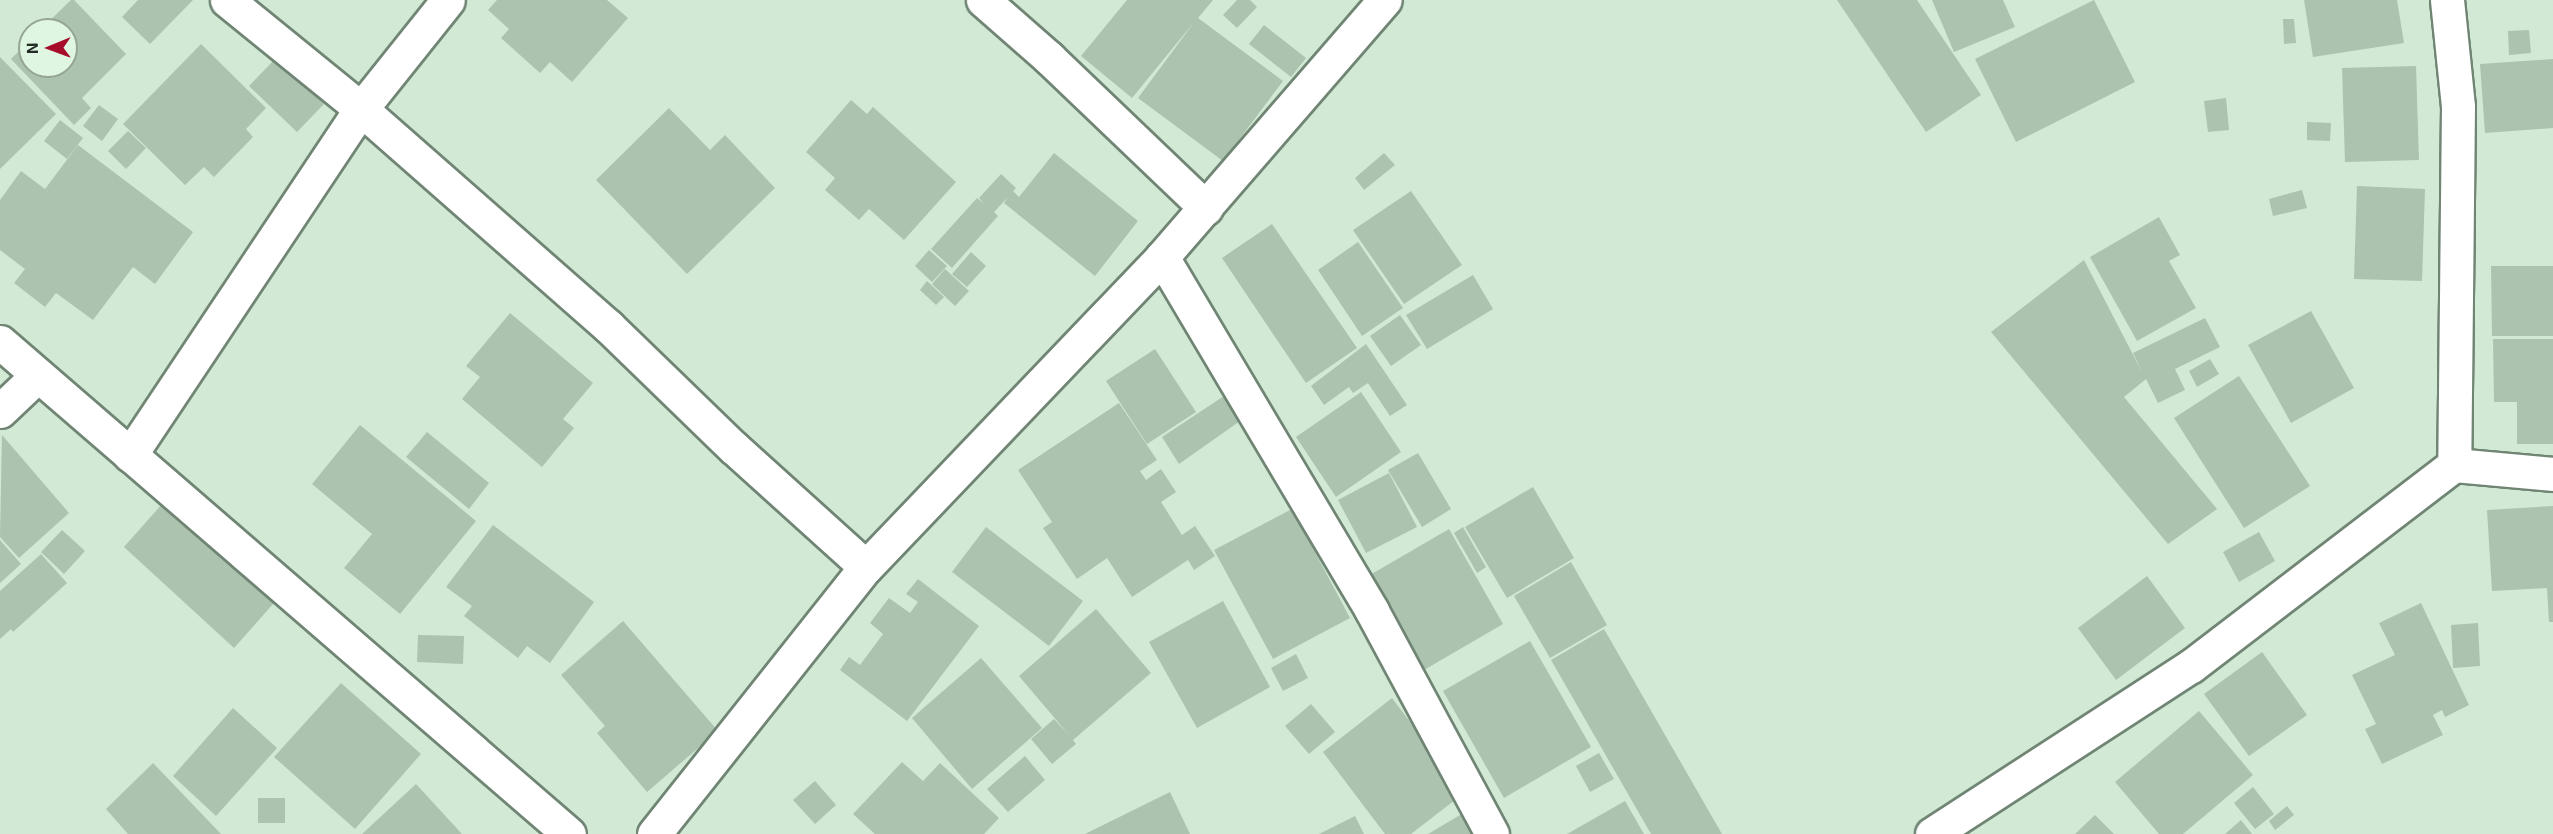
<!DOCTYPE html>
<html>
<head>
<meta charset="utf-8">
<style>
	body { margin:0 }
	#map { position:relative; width:2553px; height:834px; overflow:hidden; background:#d1e9d5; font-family:"Exo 2",sans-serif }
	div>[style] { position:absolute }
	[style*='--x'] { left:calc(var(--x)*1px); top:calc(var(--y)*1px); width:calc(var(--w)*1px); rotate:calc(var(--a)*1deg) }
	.building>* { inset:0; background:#acc3b0 }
	.roads { filter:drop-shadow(2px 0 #708574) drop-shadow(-2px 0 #708574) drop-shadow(0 2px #708574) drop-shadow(0 -2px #708574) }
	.street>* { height:33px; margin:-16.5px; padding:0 16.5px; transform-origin:16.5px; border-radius:16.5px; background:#fff }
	span { translate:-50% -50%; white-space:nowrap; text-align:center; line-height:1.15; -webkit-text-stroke:4.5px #dff6e2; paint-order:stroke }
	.north { position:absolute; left:18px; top:18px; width:60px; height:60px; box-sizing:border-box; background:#dff6e2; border:2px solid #94a596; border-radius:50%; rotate:269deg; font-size:16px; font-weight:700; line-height:24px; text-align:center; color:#232c25 }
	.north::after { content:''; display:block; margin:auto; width:21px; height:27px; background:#a60d2a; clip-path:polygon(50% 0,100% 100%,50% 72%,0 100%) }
</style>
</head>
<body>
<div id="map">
	<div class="building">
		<div style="clip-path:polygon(71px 0,74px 0,126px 54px,82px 98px,91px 108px,74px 125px,11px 59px,30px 40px,30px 66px,66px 66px,66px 30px,40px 30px)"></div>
		<div style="clip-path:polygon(138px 0,193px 0,150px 44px,122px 17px)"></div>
		<div style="clip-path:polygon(497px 0,607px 0,628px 18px,572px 82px,550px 62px,540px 73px,501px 38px,509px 29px,488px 10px)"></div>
		<div style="clip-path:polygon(1127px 0,1213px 0,1198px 18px,1283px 81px,1223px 161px,1138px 98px,1195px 21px,1132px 98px,1081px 56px)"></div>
		<div style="clip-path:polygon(1237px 0,1250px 0,1257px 7px,1237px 28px,1223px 15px)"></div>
		<div style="clip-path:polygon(1837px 0,1917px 0,1981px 95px,1926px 132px)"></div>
		<div style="clip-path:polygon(1932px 0,2003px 0,2015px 27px,1954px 52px)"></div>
		<div style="clip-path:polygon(2094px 0,2135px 82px,2016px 142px,1975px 59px)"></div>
		<div style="clip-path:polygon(2304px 0,2397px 0,2404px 43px,2313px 57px)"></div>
		<div style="clip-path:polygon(2283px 19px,2294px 19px,2296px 43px,2284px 44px)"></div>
		<div style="clip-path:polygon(1264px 25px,1306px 58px,1291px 77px,1249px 44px)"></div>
		<div style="clip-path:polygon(2529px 30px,2531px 53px,2509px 55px,2508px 31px)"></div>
		<div style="clip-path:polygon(201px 44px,266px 108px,246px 129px,253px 137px,214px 177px,204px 167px,185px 185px,123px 124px)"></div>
		<div style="clip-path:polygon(0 57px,56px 114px,0 169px)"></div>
		<div style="clip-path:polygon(276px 58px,324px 104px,297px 132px,249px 86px)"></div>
		<div style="clip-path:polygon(2553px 59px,2553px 128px,2485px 133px,2480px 64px)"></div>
		<div style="clip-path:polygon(2416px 66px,2419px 160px,2345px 162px,2342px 68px)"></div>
		<div style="clip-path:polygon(2226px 98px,2229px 130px,2208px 132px,2204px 101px)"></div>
		<div style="clip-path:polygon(851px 100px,867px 114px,873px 107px,956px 182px,904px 240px,869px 209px,859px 220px,825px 190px,835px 178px,806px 152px)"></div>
		<div style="clip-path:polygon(99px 105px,118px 119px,102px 141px,83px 126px)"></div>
		<div style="clip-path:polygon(669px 108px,710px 150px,725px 135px,775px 188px,687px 274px,596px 180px)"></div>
		<div style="clip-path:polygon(60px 120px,83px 138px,67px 159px,44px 141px)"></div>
		<div style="clip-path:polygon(2307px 122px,2331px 123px,2330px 141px,2307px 140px)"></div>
		<div style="clip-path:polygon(128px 131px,146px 148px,126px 169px,108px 151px)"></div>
		<div style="clip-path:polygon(78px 145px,193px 232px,155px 284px,133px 267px,93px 320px,56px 293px,45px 307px,14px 283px,25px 269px,0 250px,0 200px,21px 171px,45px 189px)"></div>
		<div style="clip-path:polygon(1054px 153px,1138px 221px,1095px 276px,1004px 203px,1008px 197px,994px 212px,998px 216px,952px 268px,931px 249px,977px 198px,984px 204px,979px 198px,1001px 174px,1016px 188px,1013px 191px,1019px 197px)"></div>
		<div style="clip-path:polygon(1384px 153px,1395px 165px,1364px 190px,1355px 178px)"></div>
		<div style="clip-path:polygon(2357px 186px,2425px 189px,2422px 281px,2354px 279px)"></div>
		<div style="clip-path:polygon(2302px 190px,2307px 208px,2273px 216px,2269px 199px)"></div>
		<div style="clip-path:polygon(1411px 191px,1462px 265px,1404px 304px,1353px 230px)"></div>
		<div style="clip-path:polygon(2159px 217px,2180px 255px,2169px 261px,2196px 308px,2137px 341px,2090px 257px)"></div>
		<div style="clip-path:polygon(1272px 224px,1357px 348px,1306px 383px,1222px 258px)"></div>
		<div style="clip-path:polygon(1358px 242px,1403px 308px,1362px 336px,1318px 270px)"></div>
		<div style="clip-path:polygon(929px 250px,947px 266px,932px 282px,915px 266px)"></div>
		<div style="clip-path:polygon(971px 252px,986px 266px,967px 287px,952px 274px)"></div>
		<div style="clip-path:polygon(2084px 260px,2143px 374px,2133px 353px,2205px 318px,2220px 347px,2175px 369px,2185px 390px,2158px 403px,2146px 379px,2124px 397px,2217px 509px,2168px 544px,1991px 332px)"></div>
		<div style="clip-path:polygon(2491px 266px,2553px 266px,2553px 336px,2492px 336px)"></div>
		<div style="clip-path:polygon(945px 269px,969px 291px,955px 306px,932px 284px)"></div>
		<div style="clip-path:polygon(1473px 275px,1493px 309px,1427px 349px,1406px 315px)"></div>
		<div style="clip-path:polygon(927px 281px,944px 297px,936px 305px,920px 290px)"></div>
		<div style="clip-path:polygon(2311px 311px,2354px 388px,2291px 423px,2248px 345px)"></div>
		<div style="clip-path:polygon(510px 313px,593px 383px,563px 419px,574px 428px,542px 467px,462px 399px,480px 377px,466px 366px)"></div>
		<div style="clip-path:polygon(1400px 315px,1421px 345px,1391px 366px,1370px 336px)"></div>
		<div style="clip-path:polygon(2493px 339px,2553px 339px,2553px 444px,2517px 444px,2517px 402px,2494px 402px)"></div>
		<div style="clip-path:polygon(1366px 344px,1407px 405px,1390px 416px,1368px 383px,1353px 393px,1349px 387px,1324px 405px,1311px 386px)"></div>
		<div style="clip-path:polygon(1155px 349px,1196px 412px,1147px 444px,1106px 381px)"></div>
		<div style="clip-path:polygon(2210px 359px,2219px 374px,2197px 387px,2189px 371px)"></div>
		<div style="clip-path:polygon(2239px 376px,2310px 486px,2244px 528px,2174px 418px)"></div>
		<div style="clip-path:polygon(1361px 392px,1401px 452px,1336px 497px,1296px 437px)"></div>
		<div style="clip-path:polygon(1224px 396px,1240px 421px,1179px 464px,1162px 437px)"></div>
		<div style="clip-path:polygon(1119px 403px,1157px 460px,1140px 471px,1146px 480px,1161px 469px,1176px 492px,1161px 502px,1182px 535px,1195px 526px,1215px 556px,1194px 570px,1188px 560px,1132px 597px,1107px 558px,1077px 579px,1043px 528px,1052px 522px,1018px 470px)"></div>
		<div style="clip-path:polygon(360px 425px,476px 521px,400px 614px,344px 568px,372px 534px,312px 484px)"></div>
		<div style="clip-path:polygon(427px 432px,489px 483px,469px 509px,406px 457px)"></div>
		<div style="clip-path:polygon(2px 435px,69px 513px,19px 558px,0 537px)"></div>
		<div style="clip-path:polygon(1418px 453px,1451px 509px,1422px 527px,1388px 470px)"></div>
		<div style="clip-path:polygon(1389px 473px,1417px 527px,1366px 553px,1338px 500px)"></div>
		<div style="clip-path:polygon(1533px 487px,1574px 558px,1507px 598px,1465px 527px)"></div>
		<div style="clip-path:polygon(170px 495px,281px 595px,234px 648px,124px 547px)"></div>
		<div style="clip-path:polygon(2553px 506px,2553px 622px,2549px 622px,2547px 588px,2492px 591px,2487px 510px)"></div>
		<div style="clip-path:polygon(1292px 509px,1350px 618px,1273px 659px,1214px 550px)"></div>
		<div style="clip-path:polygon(493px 525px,594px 602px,550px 663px,527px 646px,518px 658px,464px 616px,472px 606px,446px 587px)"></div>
		<div style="clip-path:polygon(986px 527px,1083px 601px,1049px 646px,952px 572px)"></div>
		<div style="clip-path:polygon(1463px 527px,1486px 567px,1477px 573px,1454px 533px)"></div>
		<div style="clip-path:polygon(1449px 529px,1503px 624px,1424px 670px,1370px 575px)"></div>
		<div style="clip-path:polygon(62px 530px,85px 551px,64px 574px,41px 552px)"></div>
		<div style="clip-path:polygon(2259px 532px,2275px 561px,2239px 582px,2223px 552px)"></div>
		<div style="clip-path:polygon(0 540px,21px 564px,0 583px)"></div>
		<div style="clip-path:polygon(41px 554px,67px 583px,13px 632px,11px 629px,0 639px,0 591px)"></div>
		<div style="clip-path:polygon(1571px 562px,1607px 625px,1550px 658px,1514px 596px)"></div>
		<div style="clip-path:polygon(2147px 576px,2185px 628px,2116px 680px,2078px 628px)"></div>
		<div style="clip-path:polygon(918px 579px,979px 626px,907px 721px,840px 670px,849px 657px,860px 665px,883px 634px,870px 623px,889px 598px,910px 613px,918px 602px,906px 594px)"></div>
		<div style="clip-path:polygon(1223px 601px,1270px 687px,1197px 728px,1149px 642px)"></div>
		<div style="clip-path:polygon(2421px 603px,2469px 705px,2445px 717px,2442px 710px,2433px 715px,2443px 735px,2382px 764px,2365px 729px,2376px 724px,2352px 675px,2395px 655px,2379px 623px)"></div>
		<div style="clip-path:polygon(1096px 609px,1151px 673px,1073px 740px,1076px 744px,1052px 764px,1031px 739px,1054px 719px,1069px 735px,1019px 676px)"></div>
		<div style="clip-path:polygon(623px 621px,718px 731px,647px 792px,597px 733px,605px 726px,561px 675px)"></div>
		<div style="clip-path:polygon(2478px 623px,2480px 666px,2453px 668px,2451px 625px)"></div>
		<div style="clip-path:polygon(1604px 629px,1722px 834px,1651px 834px,1551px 660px)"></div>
		<div style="clip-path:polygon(418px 635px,464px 636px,463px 664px,417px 662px)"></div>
		<div style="clip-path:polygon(1530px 641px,1591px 747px,1504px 798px,1443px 691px)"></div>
		<div style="clip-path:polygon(2262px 652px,2307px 715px,2249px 756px,2204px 694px)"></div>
		<div style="clip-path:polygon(1296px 654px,1308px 678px,1283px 691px,1271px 668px)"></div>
		<div style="clip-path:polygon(981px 658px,1042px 728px,972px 789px,912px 718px)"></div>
		<div style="clip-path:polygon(341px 683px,421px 754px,355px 829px,274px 757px)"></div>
		<div style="clip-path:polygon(1392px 698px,1464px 793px,1411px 834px,1385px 834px,1323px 752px)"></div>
		<div style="clip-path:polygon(1311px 704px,1335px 732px,1309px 754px,1285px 726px)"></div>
		<div style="clip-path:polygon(233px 708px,277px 748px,216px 816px,173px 776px)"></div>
		<div style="clip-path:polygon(2199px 711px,2253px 775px,2183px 834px,2159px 834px,2115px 782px)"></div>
		<div style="clip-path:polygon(1599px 753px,1614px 779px,1590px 792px,1576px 766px)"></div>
		<div style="clip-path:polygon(1025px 756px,1045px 780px,1008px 812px,987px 789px)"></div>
		<div style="clip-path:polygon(902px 762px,923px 781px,940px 763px,999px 818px,984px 834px,875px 834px,853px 814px)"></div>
		<div style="clip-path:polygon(153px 763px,221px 834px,128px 834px,106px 809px)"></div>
		<div style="clip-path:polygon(815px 781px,836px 805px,815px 824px,793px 800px)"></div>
		<div style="clip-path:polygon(416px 784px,462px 834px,362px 834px)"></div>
		<div style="clip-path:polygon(2253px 787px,2274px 814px,2255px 829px,2234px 803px)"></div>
		<div style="clip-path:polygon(1170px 792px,1190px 834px,1085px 834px)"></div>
		<div style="clip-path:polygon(258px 798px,285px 798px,285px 823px,258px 823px)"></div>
		<div style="clip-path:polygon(1625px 801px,1644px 834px,1567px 834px)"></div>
		<div style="clip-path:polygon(2287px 806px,2294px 815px,2275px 830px,2269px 821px)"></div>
		<div style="clip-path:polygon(1472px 808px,1474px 834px,1428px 834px)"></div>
		<div style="clip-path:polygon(2095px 815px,2114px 834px,2075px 834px)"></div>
		<div style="clip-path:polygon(1355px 816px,1364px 834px,1319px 834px)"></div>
		<div style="clip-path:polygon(2241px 820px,2252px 834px,2225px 834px)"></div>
	</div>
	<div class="roads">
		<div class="street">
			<div style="--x:227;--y:0;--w:173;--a:39.1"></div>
			<div style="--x:361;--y:109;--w:329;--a:41.3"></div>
			<div style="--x:608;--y:326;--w:174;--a:44.1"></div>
			<div style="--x:733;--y:447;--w:179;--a:42.1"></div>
			<div style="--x:983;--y:0;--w:88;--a:41.3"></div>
			<div style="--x:1049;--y:58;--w:217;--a:43.7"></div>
			<div style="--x:2447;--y:0;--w:107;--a:84.1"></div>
			<div style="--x:2458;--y:106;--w:359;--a:90.6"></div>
			<div style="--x:1162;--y:257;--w:412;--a:59.3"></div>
			<div style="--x:1372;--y:611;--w:253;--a:61.7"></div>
			<div style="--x:0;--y:342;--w:752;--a:40.85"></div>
			<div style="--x:0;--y:411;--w:52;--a:-43.5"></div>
			<div style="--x:130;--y:455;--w:416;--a:-56.3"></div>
			<div style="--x:361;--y:109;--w:139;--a:-51.4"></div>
			<div style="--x:654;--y:834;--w:341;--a:-51.6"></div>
			<div style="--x:866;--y:567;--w:429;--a:-46.3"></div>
			<div style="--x:1162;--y:257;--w:340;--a:-49.1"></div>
			<div style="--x:1932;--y:834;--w:309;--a:-33"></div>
			<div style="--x:2191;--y:666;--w:331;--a:-37.4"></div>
			<div style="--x:2454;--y:465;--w:99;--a:5.2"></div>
		</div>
	</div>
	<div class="north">N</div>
</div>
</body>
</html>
